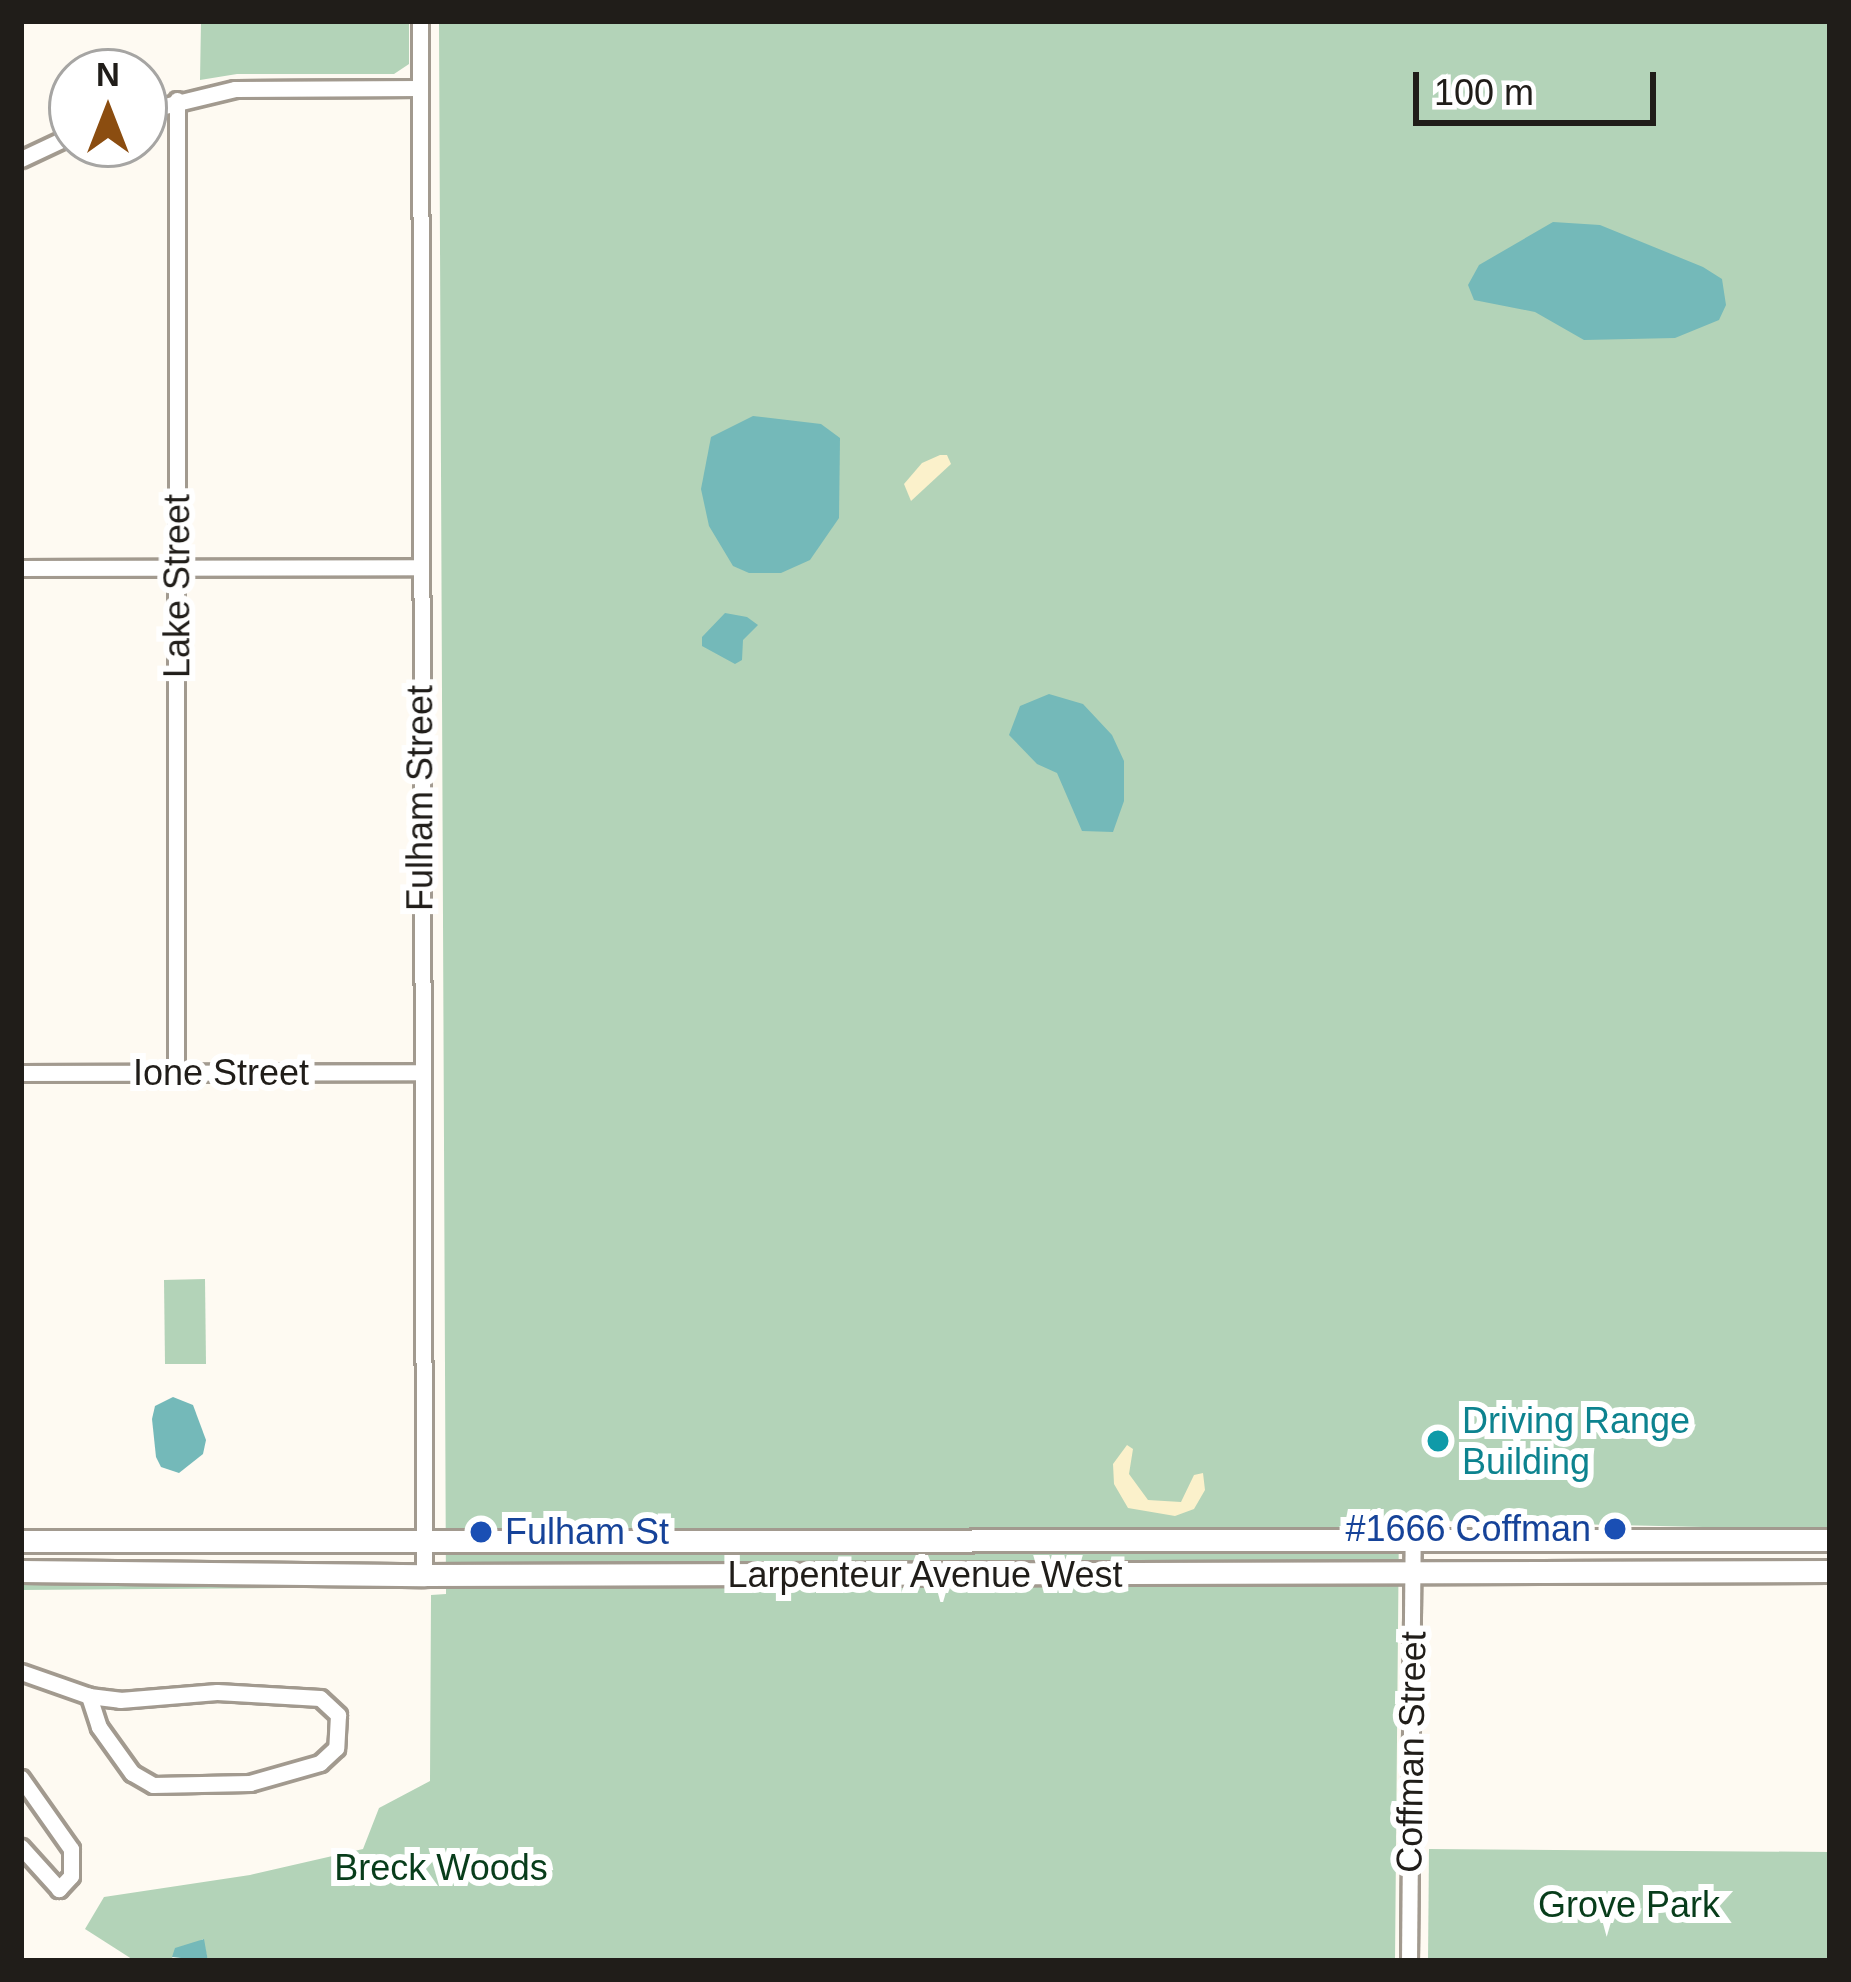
<!DOCTYPE html>
<html>
<head>
<meta charset="utf-8">
<style>
	body { margin:0 }
	#map { position:relative; width:1851px; height:1982px; overflow:hidden; background:#fefaf2; font-family:Helvetica,sans-serif }
	div>[style] { position:absolute }
	[style*='--x'] { left:calc(var(--x)*1px); top:calc(var(--y)*1px); width:calc(var(--w)*1px); rotate:calc(var(--a)*1deg) }
	.green>* { inset:0; background:#b3d3b8 }
	.sand>* { inset:0; background:#fbf1cb }
	.water>* { inset:0; background:#74b9b9 }
	.roads { filter:drop-shadow(3px 0 #a29a8f) drop-shadow(-3px 0 #a29a8f) drop-shadow(0 3px #a29a8f) drop-shadow(0 -3px #a29a8f) }
	.street>* { height:15px; margin:-7.5px; padding:0 7.5px; transform-origin:7.5px; border-radius:7.5px; background:#fff }
	.secondary>* { height:21px; margin:-10.5px; padding:0 10.5px; transform-origin:10.5px; border-radius:10.5px; background:#fff }
	.dots>* { width:33px; height:33px; translate:-50% -50%; box-sizing:border-box; border:6px solid #fff; border-radius:50% }
	span { translate:-50% -50%; white-space:nowrap; text-align:center; line-height:1.15; -webkit-text-stroke:12px #fff; paint-order:stroke }
	.street-label { font-size:36px; color:#201d19 }
	.culture-label { font-size:36px; color:#0d838f }
	.left { translate:0 -50%; text-align:left }
	.transit-label { font-size:36px; color:#164399 }
	.right { translate:-100% -50%; text-align:right }
	.park-label { font-size:36px; color:#083d1b }
	.frame { position:absolute; inset:0; border:24px solid #201d19; pointer-events:none }
	.north { position:absolute; left:48px; top:48px; width:120px; height:120px; box-sizing:border-box; background:#fff; border:3px solid #a6a5a3; border-radius:50%; rotate:0deg; font-size:33px; font-weight:700; line-height:48px; text-align:center; color:#201d19 }
	.north::after { content:''; display:block; margin:auto; width:42px; height:54px; background:#8b4d10; clip-path:polygon(50% 0,100% 100%,50% 72%,0 100%) }
	.scale { position:absolute; left:1413px; top:72px; width:243px; height:54px; box-sizing:border-box; border:6px solid #201d19; border-top:0; padding-left:15px; font-size:36px; line-height:42px; white-space:nowrap; color:#201d19; -webkit-text-stroke:9px #fff; paint-order:stroke }
</style>
</head>
<body>
<div id="map">
	<div class="green">
		<div style="clip-path:polygon(201px 21px,409px 21px,409px 64px,394px 74px,237px 74px,200px 80px)"></div>
		<div style="clip-path:polygon(439px 21px,1830px 21px,1830px 1530px,1399px 1520px,1395px 1961px,208px 1961px,203px 1939px,172px 1957px,175px 1961px,135px 1961px,85px 1929px,104px 1897px,250px 1875px,363px 1849px,379px 1808px,430px 1781px,431px 1595px,446px 1594px)"></div>
		<div style="clip-path:polygon(205px 1279px,206px 1364px,165px 1364px,164px 1280px)"></div>
		<div style="clip-path:polygon(21px 1583px,334px 1584px,415px 1587px,21px 1590px)"></div>
		<div style="clip-path:polygon(1429px 1849px,1830px 1852px,1830px 1961px,1428px 1961px)"></div>
	</div>
	<div class="sand">
		<div style="clip-path:polygon(940px 455px,947px 455px,951px 464px,911px 501px,904px 484px,922px 463px)"></div>
		<div style="clip-path:polygon(1127px 1445px,1133px 1449px,1129px 1474px,1148px 1500px,1181px 1502px,1194px 1475px,1203px 1473px,1205px 1490px,1194px 1509px,1175px 1516px,1128px 1508px,1114px 1484px,1113px 1464px)"></div>
	</div>
	<div class="water">
		<div style="clip-path:polygon(1553px 222px,1600px 225px,1703px 267px,1722px 279px,1726px 305px,1719px 320px,1675px 338px,1584px 340px,1535px 312px,1474px 300px,1468px 285px,1479px 265px)"></div>
		<div style="clip-path:polygon(753px 416px,821px 424px,840px 438px,839px 518px,810px 560px,781px 573px,749px 573px,733px 566px,709px 526px,701px 489px,711px 437px)"></div>
		<div style="clip-path:polygon(725px 613px,747px 617px,758px 625px,743px 640px,742px 660px,735px 664px,702px 646px,702px 637px)"></div>
		<div style="clip-path:polygon(1049px 694px,1083px 704px,1112px 735px,1124px 761px,1124px 801px,1113px 832px,1082px 831px,1057px 773px,1037px 764px,1009px 735px,1020px 706px)"></div>
		<div style="clip-path:polygon(173px 1397px,193px 1405px,206px 1440px,203px 1454px,179px 1473px,161px 1467px,156px 1457px,152px 1419px,155px 1406px)"></div>
		<div style="clip-path:polygon(204px 1939px,208px 1961px,172px 1957px,175px 1948px)"></div>
	</div>
	<div class="roads">
		<div class="street">
			<div style="--x:420;--y:21;--w:1554;--a:89.85"></div>
			<div style="--x:144;--y:111;--w:94;--a:-13.6"></div>
			<div style="--x:235;--y:89;--w:185;--a:-0.3"></div>
			<div style="--x:21;--y:159;--w:56;--a:-25.2"></div>
			<div style="--x:21;--y:568;--w:399;--a:-0.1"></div>
			<div style="--x:176;--y:1072;--w:972;--a:-89.94"></div>
			<div style="--x:21;--y:1073;--w:400;--a:-0.1"></div>
			<div style="--x:21;--y:1672;--w:72;--a:19.4"></div>
			<div style="--x:217;--y:1692;--w:103;--a:3.3"></div>
			<div style="--x:320;--y:1698;--w:25;--a:43"></div>
			<div style="--x:338;--y:1715;--w:33;--a:93"></div>
			<div style="--x:336;--y:1748;--w:22;--a:137"></div>
			<div style="--x:320;--y:1763;--w:73;--a:164.1"></div>
			<div style="--x:250;--y:1783;--w:97;--a:178.8"></div>
			<div style="--x:153;--y:1785;--w:24;--a:-150"></div>
			<div style="--x:132;--y:1773;--w:57;--a:-125.7"></div>
			<div style="--x:99;--y:1727;--w:33;--a:-108"></div>
			<div style="--x:89;--y:1696;--w:31;--a:7"></div>
			<div style="--x:120;--y:1700;--w:97;--a:-4.7"></div>
			<div style="--x:21;--y:1778;--w:87;--a:54.8"></div>
			<div style="--x:71;--y:1849;--w:27;--a:90"></div>
			<div style="--x:71;--y:1876;--w:18;--a:133"></div>
			<div style="--x:59;--y:1889;--w:57;--a:-132.1"></div>
			<div style="--x:1409;--y:1961;--w:418;--a:-89.5"></div>
		</div>
		<div class="secondary">
			<div style="--x:21;--y:1541;--w:1809;--a:-0.03"></div>
			<div style="--x:21;--y:1571;--w:403;--a:0.6"></div>
			<div style="--x:424;--y:1575;--w:1406;--a:-0.16"></div>
		</div>
	</div>
	<div class="dots">
		<div style="left:1438px;top:1441px;background:#0f9aa8"></div>
		<div style="left:1615px;top:1529px;background:#1a4fb4"></div>
		<div style="left:481px;top:1532px;background:#1a4fb4"></div>
	</div>
	<div class="street-label">
		<span style="left:177px;top:586px;rotate:-90deg">Lake Street</span>
		<span style="left:420px;top:798px;rotate:-90deg">Fulham Street</span>
		<span style="left:221px;top:1073px">Ione Street</span>
		<span style="left:925px;top:1575px">Larpenteur Avenue West</span>
		<span style="left:1411px;top:1752px;rotate:-89deg">Coffman Street</span>
	</div>
	<div class="culture-label">
		<span class="left" style="left:1462px;top:1441px">Driving Range<br>Building</span>
	</div>
	<div class="transit-label">
		<span class="right" style="left:1591px;top:1529px">#1666 Coffman</span>
		<span class="left" style="left:505px;top:1532px">Fulham St</span>
	</div>
	<div class="park-label">
		<span style="left:441px;top:1868px">Breck Woods</span>
		<span style="left:1629px;top:1905px">Grove Park</span>
	</div>
	<div class="frame"></div>
	<div class="north">N</div>
	<div class="scale">100 m</div>
</div>
</body>
</html>
